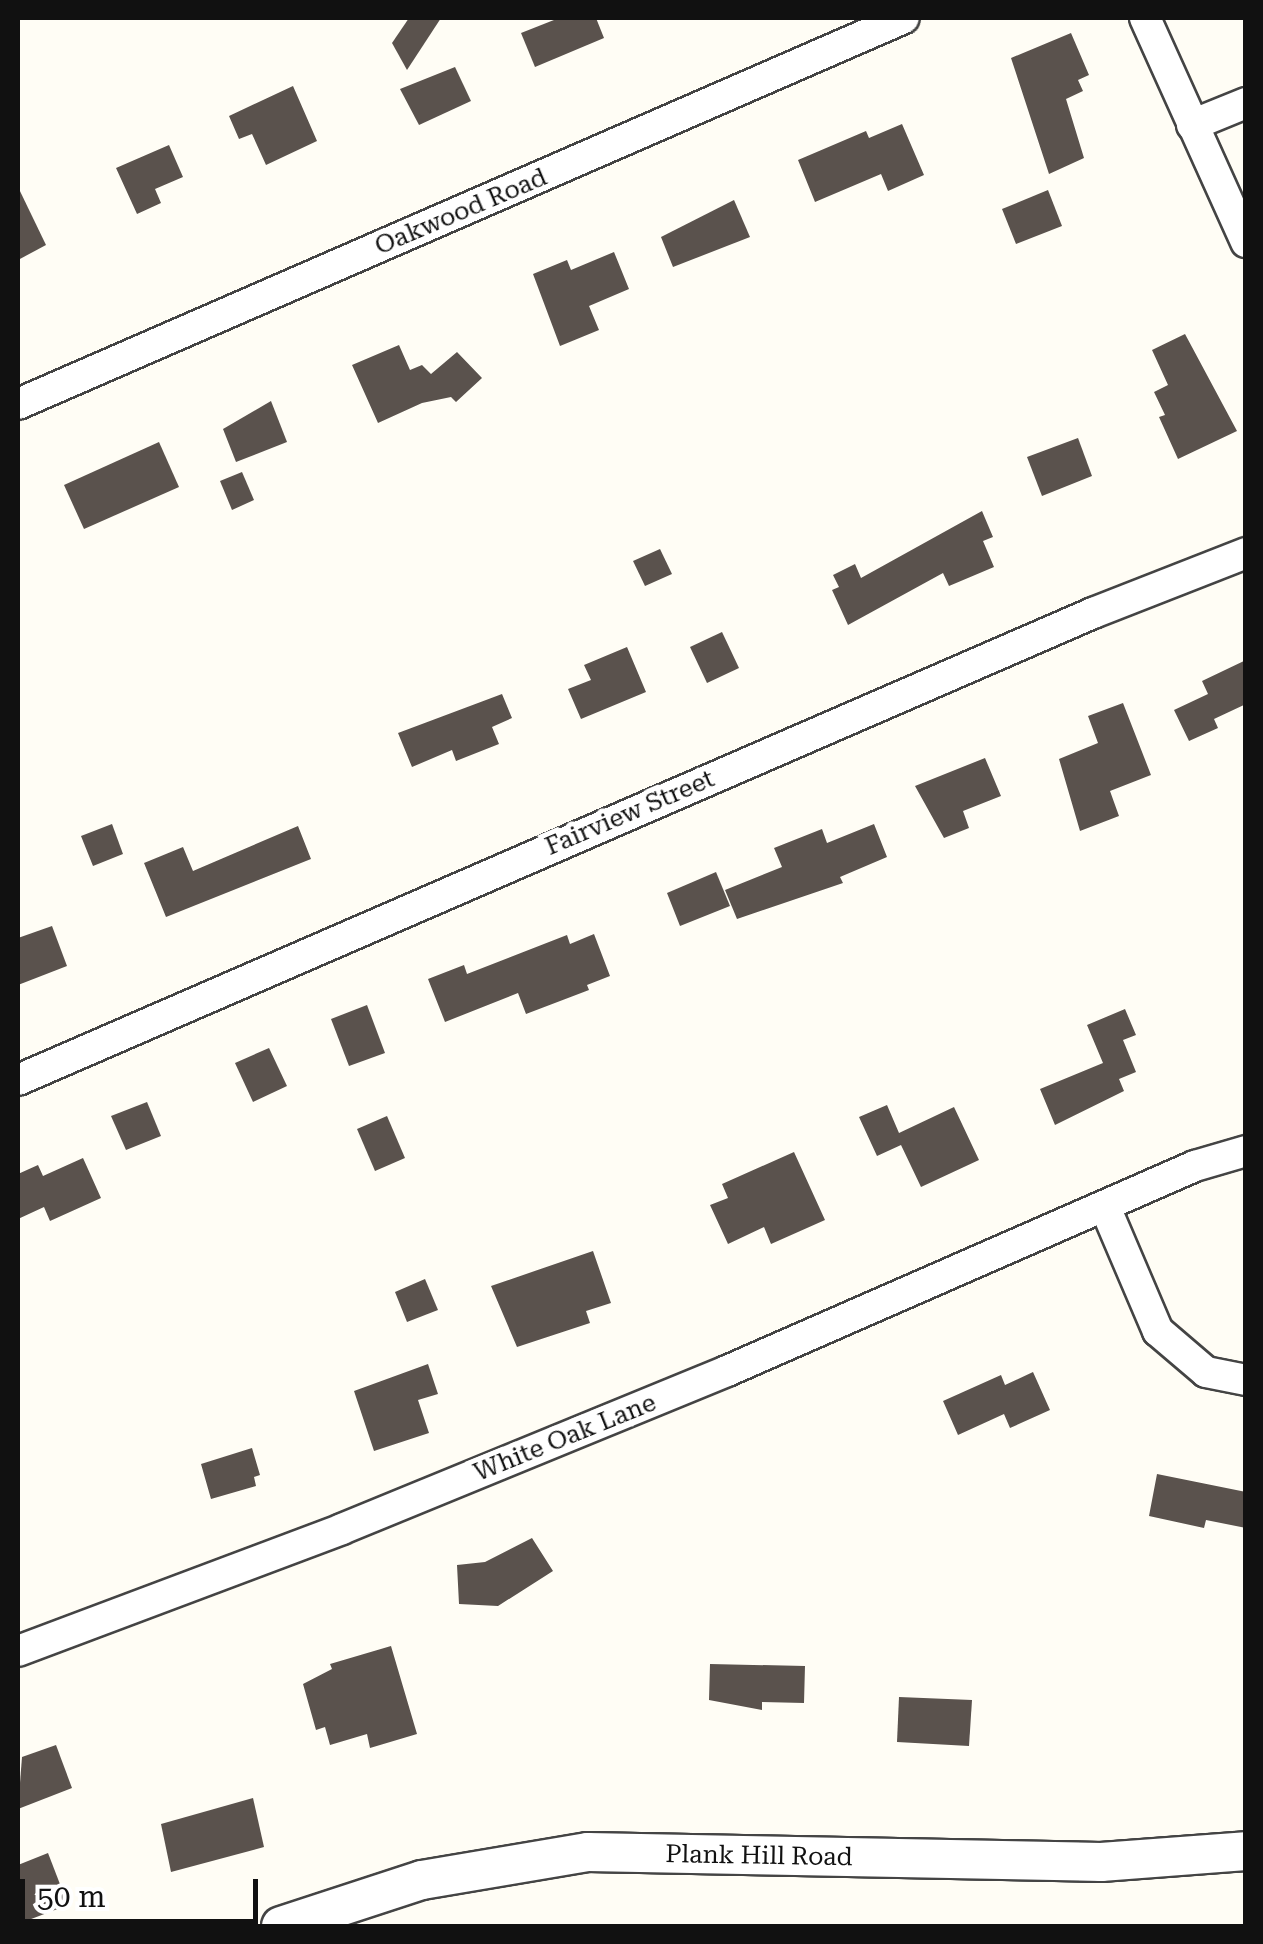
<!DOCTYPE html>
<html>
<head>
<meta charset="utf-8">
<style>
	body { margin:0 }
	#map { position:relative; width:1263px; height:1944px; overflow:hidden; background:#fffdf5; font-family:"Roboto Serif",serif }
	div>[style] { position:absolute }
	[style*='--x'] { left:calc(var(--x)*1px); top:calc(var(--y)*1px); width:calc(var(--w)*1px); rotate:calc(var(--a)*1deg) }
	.building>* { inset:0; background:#5a524d }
	.roads { filter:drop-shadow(2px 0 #444) drop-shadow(-2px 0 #444) drop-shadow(0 2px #444) drop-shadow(0 -2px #444) }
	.minor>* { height:30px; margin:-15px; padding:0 15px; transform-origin:15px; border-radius:15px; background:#fff }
	.tertiary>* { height:38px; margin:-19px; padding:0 19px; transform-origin:19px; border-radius:19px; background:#fff }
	span { translate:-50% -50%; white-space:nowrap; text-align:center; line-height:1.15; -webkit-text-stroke:10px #fff; paint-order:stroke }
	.street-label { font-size:25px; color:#111 }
	.frame { position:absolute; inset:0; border:20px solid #111; pointer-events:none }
	.scale { position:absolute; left:20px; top:1879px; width:238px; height:45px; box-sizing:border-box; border:5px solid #111; border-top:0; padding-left:12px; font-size:30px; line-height:35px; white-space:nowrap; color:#111; -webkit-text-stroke:8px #fff; paint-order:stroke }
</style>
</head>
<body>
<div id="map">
	<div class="building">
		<div style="clip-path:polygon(409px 18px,441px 18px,407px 70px,392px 43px)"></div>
		<div style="clip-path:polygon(559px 18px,596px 18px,604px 38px,535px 67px,521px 33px)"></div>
		<div style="clip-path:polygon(1071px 33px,1089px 75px,1078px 80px,1083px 91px,1066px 99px,1084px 158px,1049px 174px,1011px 58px)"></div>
		<div style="clip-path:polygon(455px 67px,471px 101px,419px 125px,400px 89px)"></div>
		<div style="clip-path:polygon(293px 86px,317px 141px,266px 165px,252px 134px,239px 139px,229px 116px)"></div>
		<div style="clip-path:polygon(902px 124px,924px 175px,888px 191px,881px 174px,815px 202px,798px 160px,866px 131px,869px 138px)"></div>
		<div style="clip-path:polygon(169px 145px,183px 177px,155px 189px,161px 203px,137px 214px,116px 168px)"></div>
		<div style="clip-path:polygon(18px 187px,46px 245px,18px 260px)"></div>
		<div style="clip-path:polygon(1048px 190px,1062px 226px,1016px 244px,1002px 209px)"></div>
		<div style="clip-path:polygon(734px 200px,750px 237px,673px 267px,661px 237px)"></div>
		<div style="clip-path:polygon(614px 252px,629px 289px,589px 306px,599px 330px,560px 346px,533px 274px,567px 260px,571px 270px)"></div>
		<div style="clip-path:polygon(1185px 334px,1237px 431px,1178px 459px,1159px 417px,1165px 415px,1154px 392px,1168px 385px,1152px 350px)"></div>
		<div style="clip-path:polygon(399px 345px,410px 370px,422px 365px,431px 374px,457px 352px,482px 378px,456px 402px,451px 397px,422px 403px,378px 423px,352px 365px)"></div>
		<div style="clip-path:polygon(271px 401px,287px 442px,236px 462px,223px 429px)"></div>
		<div style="clip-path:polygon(1078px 438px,1092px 476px,1042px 496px,1027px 457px)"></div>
		<div style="clip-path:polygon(159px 442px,179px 487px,84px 529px,64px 485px)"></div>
		<div style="clip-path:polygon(242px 472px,254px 500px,232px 510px,220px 481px)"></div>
		<div style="clip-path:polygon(982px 511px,993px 537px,983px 541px,994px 567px,949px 586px,943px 573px,848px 625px,832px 590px,839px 587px,833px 575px,855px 564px,861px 578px)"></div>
		<div style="clip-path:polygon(660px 549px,672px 574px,645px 586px,633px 561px)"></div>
		<div style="clip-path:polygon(722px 632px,739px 668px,707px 683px,690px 647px)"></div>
		<div style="clip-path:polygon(627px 647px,646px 692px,581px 719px,568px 689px,591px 680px,584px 665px)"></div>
		<div style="clip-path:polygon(1246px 660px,1246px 704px,1214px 719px,1218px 728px,1189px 741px,1174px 710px,1208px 694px,1202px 681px)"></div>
		<div style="clip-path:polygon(502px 694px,512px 718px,492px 727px,499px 744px,456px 761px,452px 750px,412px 767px,398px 733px)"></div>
		<div style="clip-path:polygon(1123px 703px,1151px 775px,1110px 791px,1119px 816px,1080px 831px,1059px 759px,1098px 743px,1088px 716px)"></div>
		<div style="clip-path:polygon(985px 758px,1001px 796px,963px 811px,969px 828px,944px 838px,915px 786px)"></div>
		<div style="clip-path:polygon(112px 824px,123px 854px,93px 866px,81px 836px)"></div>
		<div style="clip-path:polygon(874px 824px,887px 857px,840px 877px,843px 883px,737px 919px,725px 890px,782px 867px,774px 848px,822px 829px,827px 843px)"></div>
		<div style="clip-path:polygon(298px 826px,311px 859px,166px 917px,144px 863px,183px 847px,193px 871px)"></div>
		<div style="clip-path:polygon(716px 872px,730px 906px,680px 926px,667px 893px)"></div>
		<div style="clip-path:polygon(52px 926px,67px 966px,18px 985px,18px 938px)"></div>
		<div style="clip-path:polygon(594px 934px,610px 976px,587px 985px,589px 990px,526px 1014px,518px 993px,445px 1022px,428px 979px,464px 965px,467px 974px,567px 935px,570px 944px)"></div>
		<div style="clip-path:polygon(367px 1005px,385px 1053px,349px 1066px,331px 1019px)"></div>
		<div style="clip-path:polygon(1125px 1009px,1136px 1035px,1123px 1040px,1136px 1072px,1119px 1079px,1124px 1091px,1055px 1125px,1040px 1089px,1103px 1063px,1087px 1025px)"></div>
		<div style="clip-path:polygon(269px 1048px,287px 1086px,253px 1102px,235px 1063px)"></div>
		<div style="clip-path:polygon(147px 1102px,161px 1136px,126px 1150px,111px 1116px)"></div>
		<div style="clip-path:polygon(887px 1105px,899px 1133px,954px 1107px,979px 1160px,921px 1187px,901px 1145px,877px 1156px,859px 1117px)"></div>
		<div style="clip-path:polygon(387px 1116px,405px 1158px,375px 1171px,357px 1129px)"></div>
		<div style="clip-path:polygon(794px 1152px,825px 1220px,771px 1244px,764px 1227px,728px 1244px,710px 1205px,728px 1198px,722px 1184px)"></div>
		<div style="clip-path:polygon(83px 1158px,101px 1198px,50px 1221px,44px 1207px,18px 1219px,18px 1174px,38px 1165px,43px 1176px)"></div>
		<div style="clip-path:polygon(593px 1251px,611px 1303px,586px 1311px,590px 1323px,517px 1347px,491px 1286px)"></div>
		<div style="clip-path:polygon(425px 1279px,438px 1310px,407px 1322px,395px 1292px)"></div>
		<div style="clip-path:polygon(428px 1364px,438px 1394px,418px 1400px,429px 1433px,374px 1451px,354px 1391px)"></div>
		<div style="clip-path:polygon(1033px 1372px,1050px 1410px,1010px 1428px,1004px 1414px,958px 1435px,943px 1401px,1001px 1375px,1005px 1385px)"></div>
		<div style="clip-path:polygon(252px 1448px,260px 1475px,254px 1477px,256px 1486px,211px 1499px,201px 1464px)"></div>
		<div style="clip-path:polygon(1157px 1474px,1246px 1492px,1246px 1528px,1206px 1520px,1204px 1528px,1149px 1516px)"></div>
		<div style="clip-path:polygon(532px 1538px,553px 1571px,498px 1606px,459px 1604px,457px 1565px,485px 1562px)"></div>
		<div style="clip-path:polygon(391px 1646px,417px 1734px,370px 1748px,367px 1734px,330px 1745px,325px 1727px,316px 1730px,303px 1684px,332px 1669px,330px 1664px)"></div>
		<div style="clip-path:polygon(710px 1664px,805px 1666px,804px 1703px,762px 1702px,762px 1710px,709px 1700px)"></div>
		<div style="clip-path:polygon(899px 1697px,972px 1700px,969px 1746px,897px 1742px)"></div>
		<div style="clip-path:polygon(56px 1745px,72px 1788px,18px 1809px,22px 1757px)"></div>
		<div style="clip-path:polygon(253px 1798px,264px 1847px,171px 1872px,161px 1824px)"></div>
		<div style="clip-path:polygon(48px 1853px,68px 1905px,18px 1924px,18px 1865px)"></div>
	</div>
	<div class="roads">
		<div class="minor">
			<div style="--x:1145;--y:18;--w:246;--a:65.7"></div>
			<div style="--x:1192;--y:125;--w:58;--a:-22.2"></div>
			<div style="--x:18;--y:404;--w:966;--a:-23.54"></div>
			<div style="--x:18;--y:1080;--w:1172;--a:-23.48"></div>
			<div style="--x:1093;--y:613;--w:164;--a:-21.4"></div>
			<div style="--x:1105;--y:1207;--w:135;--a:66.9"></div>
			<div style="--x:1158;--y:1331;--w:63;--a:40.5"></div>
			<div style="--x:1206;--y:1372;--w:41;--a:11.3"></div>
			<div style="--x:18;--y:1651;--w:346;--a:-20.6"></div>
			<div style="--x:342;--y:1529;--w:416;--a:-22.3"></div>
			<div style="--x:727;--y:1371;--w:511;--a:-23.66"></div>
			<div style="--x:1195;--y:1166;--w:53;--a:-16.4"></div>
		</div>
		<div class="tertiary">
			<div style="--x:281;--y:1926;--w:148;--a:-18.1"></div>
			<div style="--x:422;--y:1880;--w:168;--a:-9.6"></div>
			<div style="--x:588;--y:1852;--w:513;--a:1.12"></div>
			<div style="--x:1101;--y:1862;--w:145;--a:-4.3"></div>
		</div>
	</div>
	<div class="street-label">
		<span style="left:461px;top:212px;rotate:-23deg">Oakwood Road</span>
		<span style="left:630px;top:813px;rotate:-23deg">Fairview Street</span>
		<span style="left:565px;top:1438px;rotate:-22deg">White Oak Lane</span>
		<span style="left:759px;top:1856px;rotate:1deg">Plank Hill Road</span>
	</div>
	<div class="frame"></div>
	<div class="scale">50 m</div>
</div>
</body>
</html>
